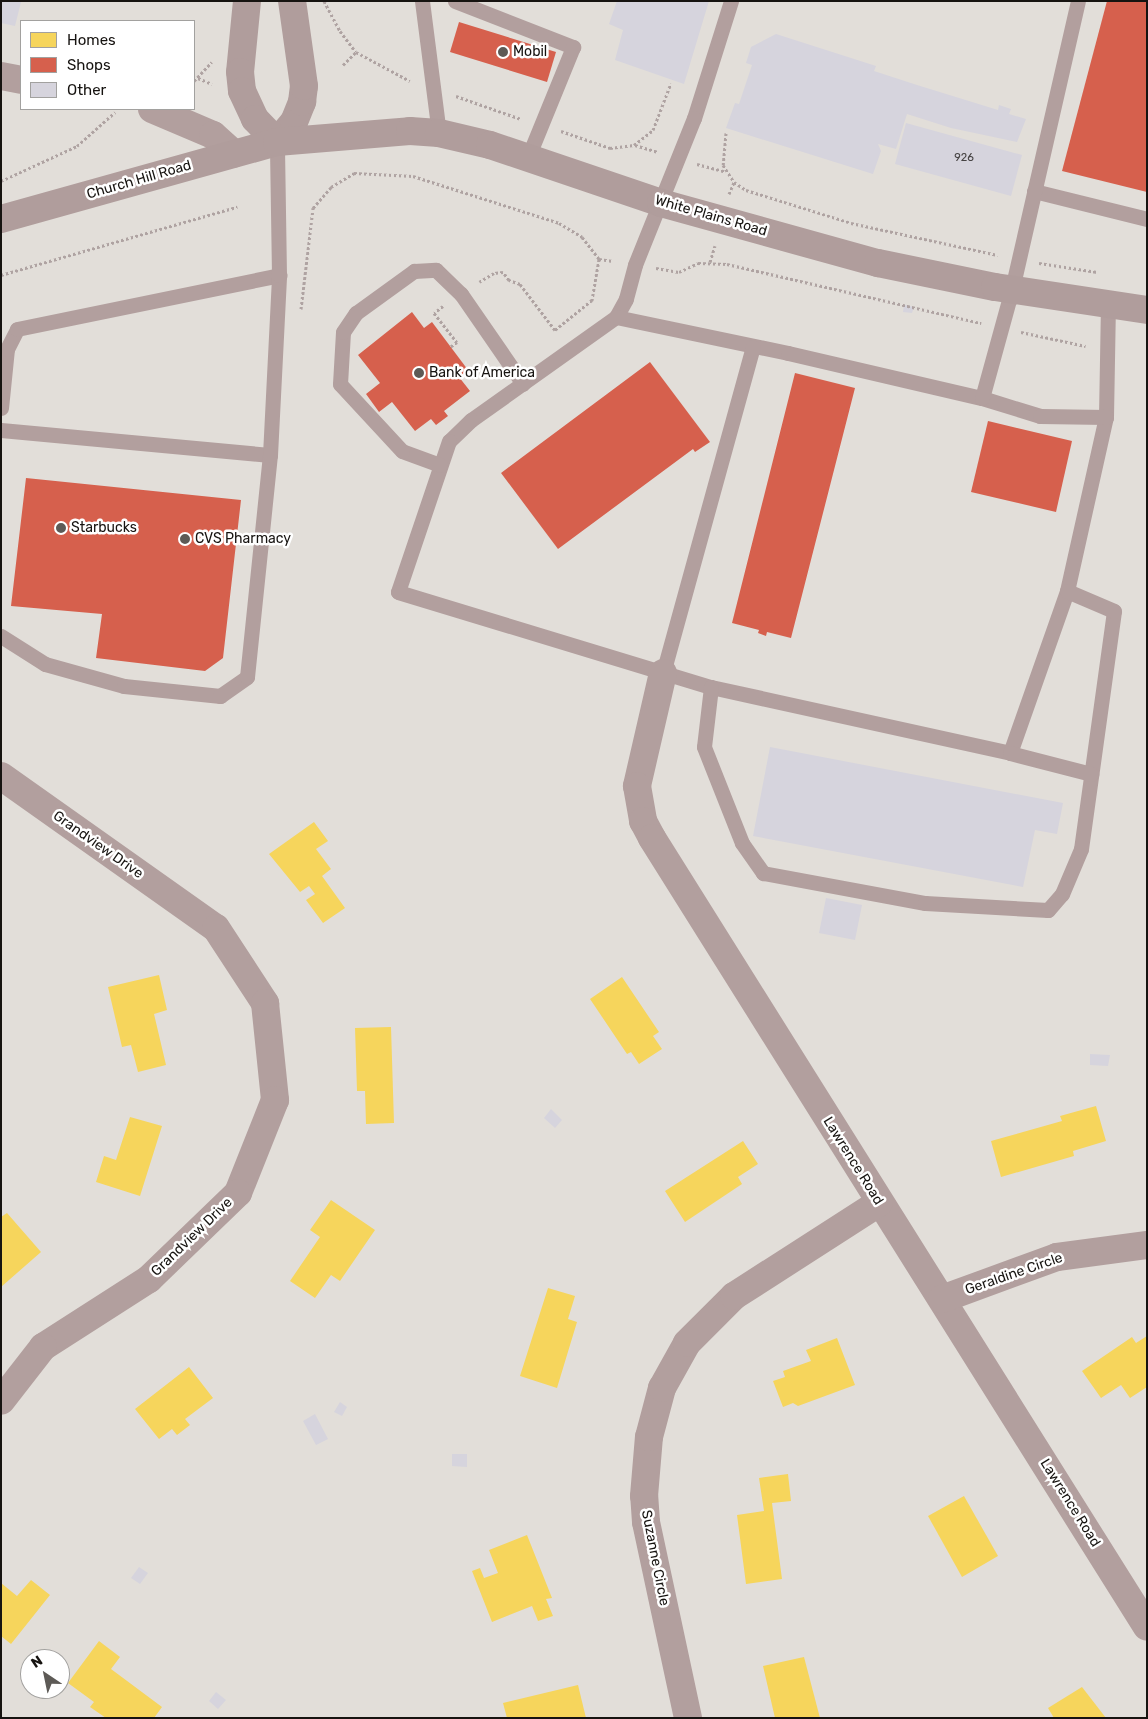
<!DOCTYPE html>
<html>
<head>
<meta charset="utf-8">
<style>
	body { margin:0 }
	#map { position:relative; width:1148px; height:1719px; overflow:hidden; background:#e2ded9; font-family:Rubik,sans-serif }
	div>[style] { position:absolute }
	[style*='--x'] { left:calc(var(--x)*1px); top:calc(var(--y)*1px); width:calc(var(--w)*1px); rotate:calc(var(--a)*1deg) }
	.homes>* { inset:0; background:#f6d55c }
	.shops>* { inset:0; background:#d6604d }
	.building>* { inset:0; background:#d6d4dd }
	.path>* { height:3px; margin-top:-1.5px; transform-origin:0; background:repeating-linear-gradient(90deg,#afa3a2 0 2.5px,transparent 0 5px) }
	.service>* { height:15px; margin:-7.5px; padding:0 7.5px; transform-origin:7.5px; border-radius:7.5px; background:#b29f9e }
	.minor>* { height:28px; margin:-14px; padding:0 14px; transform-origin:14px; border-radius:14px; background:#b29f9e }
	.secondary>* { height:28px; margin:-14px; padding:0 14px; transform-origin:14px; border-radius:14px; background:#b09d9c }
	.dots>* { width:14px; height:14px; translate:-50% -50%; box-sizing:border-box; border:2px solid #fff; border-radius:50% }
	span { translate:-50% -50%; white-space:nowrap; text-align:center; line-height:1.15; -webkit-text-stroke:5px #fff; paint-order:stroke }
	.number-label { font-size:11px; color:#464343 }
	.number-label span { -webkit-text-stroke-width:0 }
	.poi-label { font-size:14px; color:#161310 }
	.left { translate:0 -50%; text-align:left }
	.street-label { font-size:14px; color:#161310 }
	.frame { position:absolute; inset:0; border:2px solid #161310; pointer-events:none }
	.legend { position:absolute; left:20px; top:20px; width:175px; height:90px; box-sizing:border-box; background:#fff; border:1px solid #a2a19f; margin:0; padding:6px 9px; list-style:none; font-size:15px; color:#161310 }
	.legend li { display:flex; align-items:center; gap:10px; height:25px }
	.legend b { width:25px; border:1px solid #a2a19f }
	.north { position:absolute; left:20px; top:1649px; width:50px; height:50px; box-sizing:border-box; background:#fff; border:1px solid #a2a19f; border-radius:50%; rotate:326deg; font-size:14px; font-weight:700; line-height:20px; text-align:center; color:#161310 }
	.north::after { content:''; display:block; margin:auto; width:18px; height:22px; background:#5d5a56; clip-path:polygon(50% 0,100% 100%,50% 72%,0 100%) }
</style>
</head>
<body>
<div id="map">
	<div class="homes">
		<div style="clip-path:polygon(314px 822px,328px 841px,316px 849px,331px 869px,322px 876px,345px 908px,323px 923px,306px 900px,315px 894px,309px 886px,300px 892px,269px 854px)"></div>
		<div style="clip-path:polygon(159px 975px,167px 1010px,154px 1014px,166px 1065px,138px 1072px,131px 1045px,122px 1047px,108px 987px)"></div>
		<div style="clip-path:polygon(622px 977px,659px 1032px,653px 1036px,662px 1049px,639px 1064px,631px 1052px,627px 1054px,590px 999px)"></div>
		<div style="clip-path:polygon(391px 1027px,394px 1123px,366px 1124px,365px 1091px,357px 1091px,355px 1028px)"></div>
		<div style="clip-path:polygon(1096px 1106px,1106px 1141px,1073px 1151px,1074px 1156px,1001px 1177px,991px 1141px,1062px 1121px,1060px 1116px)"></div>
		<div style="clip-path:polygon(130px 1117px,162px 1126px,140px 1196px,96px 1182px,104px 1156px,116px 1160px)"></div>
		<div style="clip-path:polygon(743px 1141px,758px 1164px,738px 1177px,742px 1184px,685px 1222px,665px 1191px)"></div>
		<div style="clip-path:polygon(331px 1200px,375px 1230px,340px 1281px,331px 1275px,315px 1298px,290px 1281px,320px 1237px,310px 1230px)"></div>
		<div style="clip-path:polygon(7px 1213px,41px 1252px,1px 1287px,1px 1217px)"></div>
		<div style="clip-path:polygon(548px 1288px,575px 1296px,568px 1319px,577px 1322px,557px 1388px,520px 1376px)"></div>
		<div style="clip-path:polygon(1147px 1336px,1147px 1387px,1130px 1398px,1121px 1385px,1101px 1398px,1082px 1371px,1132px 1337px,1136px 1343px)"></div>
		<div style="clip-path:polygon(837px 1338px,855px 1385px,798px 1406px,793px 1403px,783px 1407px,773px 1381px,785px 1377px,783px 1371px,811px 1361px,806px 1350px)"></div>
		<div style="clip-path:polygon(189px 1367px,213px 1398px,185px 1419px,190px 1425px,177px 1435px,172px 1429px,159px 1439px,135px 1409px)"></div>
		<div style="clip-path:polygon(788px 1474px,791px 1501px,772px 1503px,782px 1579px,746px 1584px,737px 1515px,764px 1511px,759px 1478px)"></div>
		<div style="clip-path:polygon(964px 1496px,998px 1556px,962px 1577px,928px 1516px)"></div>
		<div style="clip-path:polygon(527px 1535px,552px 1598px,546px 1599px,553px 1616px,538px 1621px,532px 1606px,492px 1622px,472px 1571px,480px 1568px,484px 1578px,498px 1573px,489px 1550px)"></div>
		<div style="clip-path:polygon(31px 1580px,50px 1595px,11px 1644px,1px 1636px,1px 1583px,17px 1596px)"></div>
		<div style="clip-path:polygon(99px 1641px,120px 1657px,111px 1669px,162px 1707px,154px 1718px,106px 1718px,90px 1707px,94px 1702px,68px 1683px)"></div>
		<div style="clip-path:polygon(804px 1657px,820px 1718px,775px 1718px,763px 1666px)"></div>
		<div style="clip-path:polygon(578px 1685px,586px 1718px,507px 1718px,503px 1703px)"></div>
		<div style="clip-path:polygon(1082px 1687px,1106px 1718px,1054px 1718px,1048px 1708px)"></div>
	</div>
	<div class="shops">
		<div style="clip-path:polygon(1107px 1px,1147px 1px,1147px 192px,1062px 171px)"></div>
		<div style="clip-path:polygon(459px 22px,556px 52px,547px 82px,450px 52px)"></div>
		<div style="clip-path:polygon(412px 312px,424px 328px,432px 322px,468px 370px,459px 377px,470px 391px,444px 411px,448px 416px,436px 425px,431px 419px,415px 431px,392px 402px,379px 412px,366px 394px,380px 383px,358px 355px)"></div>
		<div style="clip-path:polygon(650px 362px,710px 442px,695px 452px,693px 449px,558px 549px,501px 473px)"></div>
		<div style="clip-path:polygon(795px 373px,855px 388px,791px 638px,767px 632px,766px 636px,758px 633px,759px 630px,732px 623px)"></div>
		<div style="clip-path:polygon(988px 421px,1072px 441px,1056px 512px,971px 492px)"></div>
		<div style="clip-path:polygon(26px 478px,241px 500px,223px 658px,205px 671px,96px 658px,102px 614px,11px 606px)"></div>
	</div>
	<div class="building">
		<div style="clip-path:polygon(1px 1px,21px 2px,15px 26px,1px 23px)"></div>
		<div style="clip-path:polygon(617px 1px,709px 1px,684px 84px,615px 60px,623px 30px,609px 24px)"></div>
		<div style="clip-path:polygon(776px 34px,876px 66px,874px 71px,917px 85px,998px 110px,999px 105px,1011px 109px,1009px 114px,1026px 119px,1017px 142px,951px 128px,907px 114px,896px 149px,878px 144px,881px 151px,873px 174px,726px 128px,735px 103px,739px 104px,752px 65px,746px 63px,751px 47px)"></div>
		<div style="clip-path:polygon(906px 123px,1022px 155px,1011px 196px,895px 164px)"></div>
		<div style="clip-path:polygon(904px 305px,914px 307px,912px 313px,903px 312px)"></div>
		<div style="clip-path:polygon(770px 747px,1063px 803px,1057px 834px,1035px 830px,1023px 887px,753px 836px)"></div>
		<div style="clip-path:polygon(826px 898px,862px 905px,855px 940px,819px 933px)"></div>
		<div style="clip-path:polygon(1090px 1054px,1110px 1055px,1108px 1066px,1090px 1065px)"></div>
		<div style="clip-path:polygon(551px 1109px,562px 1120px,555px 1128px,544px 1118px)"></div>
		<div style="clip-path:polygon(340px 1402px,347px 1407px,342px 1416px,334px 1412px)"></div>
		<div style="clip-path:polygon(315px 1414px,328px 1439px,316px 1445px,303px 1421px)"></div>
		<div style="clip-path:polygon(452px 1454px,467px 1454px,467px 1467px,452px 1466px)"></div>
		<div style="clip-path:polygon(139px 1567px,148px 1573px,140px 1584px,131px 1578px)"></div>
		<div style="clip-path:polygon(216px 1692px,226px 1700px,218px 1709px,209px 1701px)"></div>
	</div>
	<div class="path">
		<div style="--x:324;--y:1;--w:34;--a:62"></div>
		<div style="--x:340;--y:31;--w:26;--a:53"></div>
		<div style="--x:356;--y:52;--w:61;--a:28.2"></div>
		<div style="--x:343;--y:65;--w:18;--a:-45"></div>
		<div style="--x:198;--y:78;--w:15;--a:23"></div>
		<div style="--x:194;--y:81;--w:26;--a:-47"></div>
		<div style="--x:456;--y:96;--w:69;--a:19.5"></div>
		<div style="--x:561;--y:131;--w:52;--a:19.1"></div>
		<div style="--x:610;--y:148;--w:24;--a:-7"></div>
		<div style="--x:634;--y:145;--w:24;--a:-38"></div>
		<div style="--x:653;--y:130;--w:50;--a:-69"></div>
		<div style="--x:726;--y:133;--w:32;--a:95"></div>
		<div style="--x:723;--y:165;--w:20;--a:57"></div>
		<div style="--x:734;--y:182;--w:14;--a:34"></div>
		<div style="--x:746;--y:190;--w:110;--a:17.4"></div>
		<div style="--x:851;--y:223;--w:150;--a:12.3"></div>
		<div style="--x:635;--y:145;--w:24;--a:17"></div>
		<div style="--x:697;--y:164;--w:30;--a:15"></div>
		<div style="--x:1;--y:181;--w:84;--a:-24.7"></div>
		<div style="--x:77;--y:146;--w:51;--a:-41.8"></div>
		<div style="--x:729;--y:194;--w:13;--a:-67"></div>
		<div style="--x:599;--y:259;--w:14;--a:8"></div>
		<div style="--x:710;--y:262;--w:17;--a:-73"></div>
		<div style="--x:1039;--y:263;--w:59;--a:8.8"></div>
		<div style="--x:656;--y:268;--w:23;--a:10"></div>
		<div style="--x:679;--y:272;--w:21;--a:-25"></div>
		<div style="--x:698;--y:263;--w:29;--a:2"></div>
		<div style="--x:727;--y:264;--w:261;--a:13.1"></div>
		<div style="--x:1;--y:275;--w:246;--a:-16.1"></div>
		<div style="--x:443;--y:306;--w:11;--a:142"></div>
		<div style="--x:434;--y:313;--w:37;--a:52"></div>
		<div style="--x:457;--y:342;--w:9;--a:144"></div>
		<div style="--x:301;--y:309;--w:102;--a:-83.2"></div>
		<div style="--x:313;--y:208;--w:28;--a:-49"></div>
		<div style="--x:331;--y:187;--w:27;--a:-31"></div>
		<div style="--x:354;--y:173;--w:59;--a:2.9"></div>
		<div style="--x:413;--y:176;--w:153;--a:17.8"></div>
		<div style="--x:559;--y:223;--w:27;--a:31"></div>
		<div style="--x:582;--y:237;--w:28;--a:52"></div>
		<div style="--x:599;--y:259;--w:42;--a:99.7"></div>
		<div style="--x:592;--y:300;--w:48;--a:141"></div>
		<div style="--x:555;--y:330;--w:58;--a:-127.3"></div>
		<div style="--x:520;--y:284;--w:12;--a:-160"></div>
		<div style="--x:509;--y:280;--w:10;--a:-127"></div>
		<div style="--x:503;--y:272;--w:9;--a:174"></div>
		<div style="--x:494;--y:273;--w:17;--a:149"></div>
		<div style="--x:1021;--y:332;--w:66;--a:12.2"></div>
	</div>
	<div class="service">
		<div style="--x:422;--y:1;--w:133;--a:82.7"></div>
		<div style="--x:455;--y:1;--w:127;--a:21.3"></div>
		<div style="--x:573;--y:47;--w:119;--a:112.2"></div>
		<div style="--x:731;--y:1;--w:123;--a:107.5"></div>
		<div style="--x:694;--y:118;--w:158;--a:111.9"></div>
		<div style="--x:635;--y:265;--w:35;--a:105"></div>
		<div style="--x:626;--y:299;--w:21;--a:119"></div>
		<div style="--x:616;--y:317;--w:178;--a:144.6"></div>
		<div style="--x:471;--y:420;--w:30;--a:136"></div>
		<div style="--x:449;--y:441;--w:159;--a:108.7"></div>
		<div style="--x:398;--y:592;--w:327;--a:16.9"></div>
		<div style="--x:711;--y:687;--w:306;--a:12.4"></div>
		<div style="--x:1010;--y:753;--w:172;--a:-70.6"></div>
		<div style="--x:1067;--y:591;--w:178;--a:-77.4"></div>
		<div style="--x:1106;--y:417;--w:112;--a:-89"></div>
		<div style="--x:1034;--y:191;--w:116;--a:13.9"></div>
		<div style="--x:616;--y:317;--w:176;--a:11.8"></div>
		<div style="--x:788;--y:353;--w:199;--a:13.1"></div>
		<div style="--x:982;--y:398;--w:61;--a:17.2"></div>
		<div style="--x:1040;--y:416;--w:66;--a:0.9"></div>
		<div style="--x:982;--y:398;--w:113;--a:-74.6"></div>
		<div style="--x:1012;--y:289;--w:295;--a:-77.1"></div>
		<div style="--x:1;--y:408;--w:59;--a:-84.2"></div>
		<div style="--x:7;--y:349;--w:22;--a:-63"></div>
		<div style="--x:17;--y:329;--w:268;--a:-11.6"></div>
		<div style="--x:1;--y:430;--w:270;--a:5.3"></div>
		<div style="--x:440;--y:465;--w:40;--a:-159.8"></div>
		<div style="--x:402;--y:451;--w:91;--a:-132.8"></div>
		<div style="--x:340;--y:384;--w:52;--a:-86.7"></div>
		<div style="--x:343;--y:332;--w:23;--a:-56"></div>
		<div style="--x:356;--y:313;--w:72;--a:-35.9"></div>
		<div style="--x:414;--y:271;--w:22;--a:-3"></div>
		<div style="--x:436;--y:270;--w:35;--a:44"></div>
		<div style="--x:461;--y:294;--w:109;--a:55.4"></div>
		<div style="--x:1;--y:636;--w:52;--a:32.5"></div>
		<div style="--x:45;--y:664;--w:82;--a:15.6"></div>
		<div style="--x:124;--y:686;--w:97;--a:5.9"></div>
		<div style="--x:220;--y:696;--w:33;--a:-35"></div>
		<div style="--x:247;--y:677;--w:223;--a:-84.1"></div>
		<div style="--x:270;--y:455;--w:180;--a:-87.1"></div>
		<div style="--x:279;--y:275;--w:133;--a:-90.9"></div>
		<div style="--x:663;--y:673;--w:338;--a:-74.6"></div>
		<div style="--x:711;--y:687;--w:60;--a:96.7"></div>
		<div style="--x:704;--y:747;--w:103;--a:68.4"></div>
		<div style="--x:742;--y:843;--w:37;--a:55"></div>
		<div style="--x:763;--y:873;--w:165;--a:10.5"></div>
		<div style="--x:925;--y:903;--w:123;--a:3.3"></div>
		<div style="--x:1048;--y:910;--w:21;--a:-49"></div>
		<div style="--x:1062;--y:894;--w:49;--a:-67.1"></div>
		<div style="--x:1081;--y:849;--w:240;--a:-82.1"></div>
		<div style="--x:1114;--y:611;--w:51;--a:-156.9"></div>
		<div style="--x:1010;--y:753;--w:84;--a:14.5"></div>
	</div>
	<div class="minor">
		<div style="--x:1;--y:76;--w:20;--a:11"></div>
		<div style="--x:152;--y:109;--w:66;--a:23.1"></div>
		<div style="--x:213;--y:135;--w:28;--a:42"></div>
		<div style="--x:663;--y:673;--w:116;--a:103"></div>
		<div style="--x:637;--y:786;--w:36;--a:80"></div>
		<div style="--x:643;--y:821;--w:19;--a:62"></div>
		<div style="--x:652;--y:838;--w:931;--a:57.9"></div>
		<div style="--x:1;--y:776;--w:263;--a:35.3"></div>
		<div style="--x:216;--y:928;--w:90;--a:56.8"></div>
		<div style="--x:265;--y:1003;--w:98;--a:84.1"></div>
		<div style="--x:275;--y:1100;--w:100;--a:111.7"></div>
		<div style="--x:238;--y:1193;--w:124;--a:136"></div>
		<div style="--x:149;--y:1279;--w:126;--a:147.3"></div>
		<div style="--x:43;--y:1347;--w:68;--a:127.9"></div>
		<div style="--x:942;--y:1299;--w:122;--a:-20.1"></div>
		<div style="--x:1057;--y:1257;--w:91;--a:-7.6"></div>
		<div style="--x:688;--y:1718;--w:200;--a:-102.1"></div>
		<div style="--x:646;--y:1522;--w:26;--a:-94"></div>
		<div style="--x:644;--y:1496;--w:59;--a:-85.2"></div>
		<div style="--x:649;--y:1437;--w:51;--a:-75.1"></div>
		<div style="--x:662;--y:1388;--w:51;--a:-60.9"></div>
		<div style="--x:687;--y:1343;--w:66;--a:-45"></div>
		<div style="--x:734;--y:1296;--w:172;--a:-32.7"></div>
	</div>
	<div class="secondary">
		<div style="--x:247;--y:1;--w:71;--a:95.6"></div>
		<div style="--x:240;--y:72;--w:19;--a:84"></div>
		<div style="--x:242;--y:91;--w:31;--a:65"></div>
		<div style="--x:255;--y:119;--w:32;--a:46"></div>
		<div style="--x:277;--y:142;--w:26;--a:-50"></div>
		<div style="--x:294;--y:122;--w:22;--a:-68"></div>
		<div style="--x:302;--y:102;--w:16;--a:-83"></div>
		<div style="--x:304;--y:86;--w:86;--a:-98"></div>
		<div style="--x:1;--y:219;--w:287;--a:-15.6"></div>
		<div style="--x:277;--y:142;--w:133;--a:-4.7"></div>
		<div style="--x:410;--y:131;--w:29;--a:4"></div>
		<div style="--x:439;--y:133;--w:52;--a:13.2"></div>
		<div style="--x:490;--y:145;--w:181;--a:18.7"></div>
		<div style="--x:661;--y:203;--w:225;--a:15.5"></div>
		<div style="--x:878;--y:263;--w:119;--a:11.6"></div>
		<div style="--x:995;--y:287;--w:154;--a:8.6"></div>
	</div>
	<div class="dots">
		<div style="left:503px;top:52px;background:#5d5a56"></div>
		<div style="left:419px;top:373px;background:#5d5a56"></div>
		<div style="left:61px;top:528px;background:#5d5a56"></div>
		<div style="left:185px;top:539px;background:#5d5a56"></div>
	</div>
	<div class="number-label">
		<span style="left:964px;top:158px">926</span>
	</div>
	<div class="poi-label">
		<span class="left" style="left:513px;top:52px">Mobil</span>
		<span class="left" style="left:429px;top:373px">Bank of America</span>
		<span class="left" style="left:71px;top:528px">Starbucks</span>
		<span class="left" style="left:195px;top:539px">CVS Pharmacy</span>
	</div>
	<div class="street-label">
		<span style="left:139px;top:180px;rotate:-16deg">Church Hill Road</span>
		<span style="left:711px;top:216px;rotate:16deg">White Plains Road</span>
		<span style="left:98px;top:845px;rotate:35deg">Grandview Drive</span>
		<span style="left:853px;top:1161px;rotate:58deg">Lawrence Road</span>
		<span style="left:192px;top:1237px;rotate:-44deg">Grandview Drive</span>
		<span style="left:1014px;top:1274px;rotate:-19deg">Geraldine Circle</span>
		<span style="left:1070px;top:1503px;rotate:58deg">Lawrence Road</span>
		<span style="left:655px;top:1558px;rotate:79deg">Suzanne Circle</span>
	</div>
	<div class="frame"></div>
	<ul class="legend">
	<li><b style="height:14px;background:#f6d55c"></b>Homes</li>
	<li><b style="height:14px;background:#d6604d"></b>Shops</li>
	<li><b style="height:14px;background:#d6d4dd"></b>Other</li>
	</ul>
	<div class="north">N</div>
</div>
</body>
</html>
